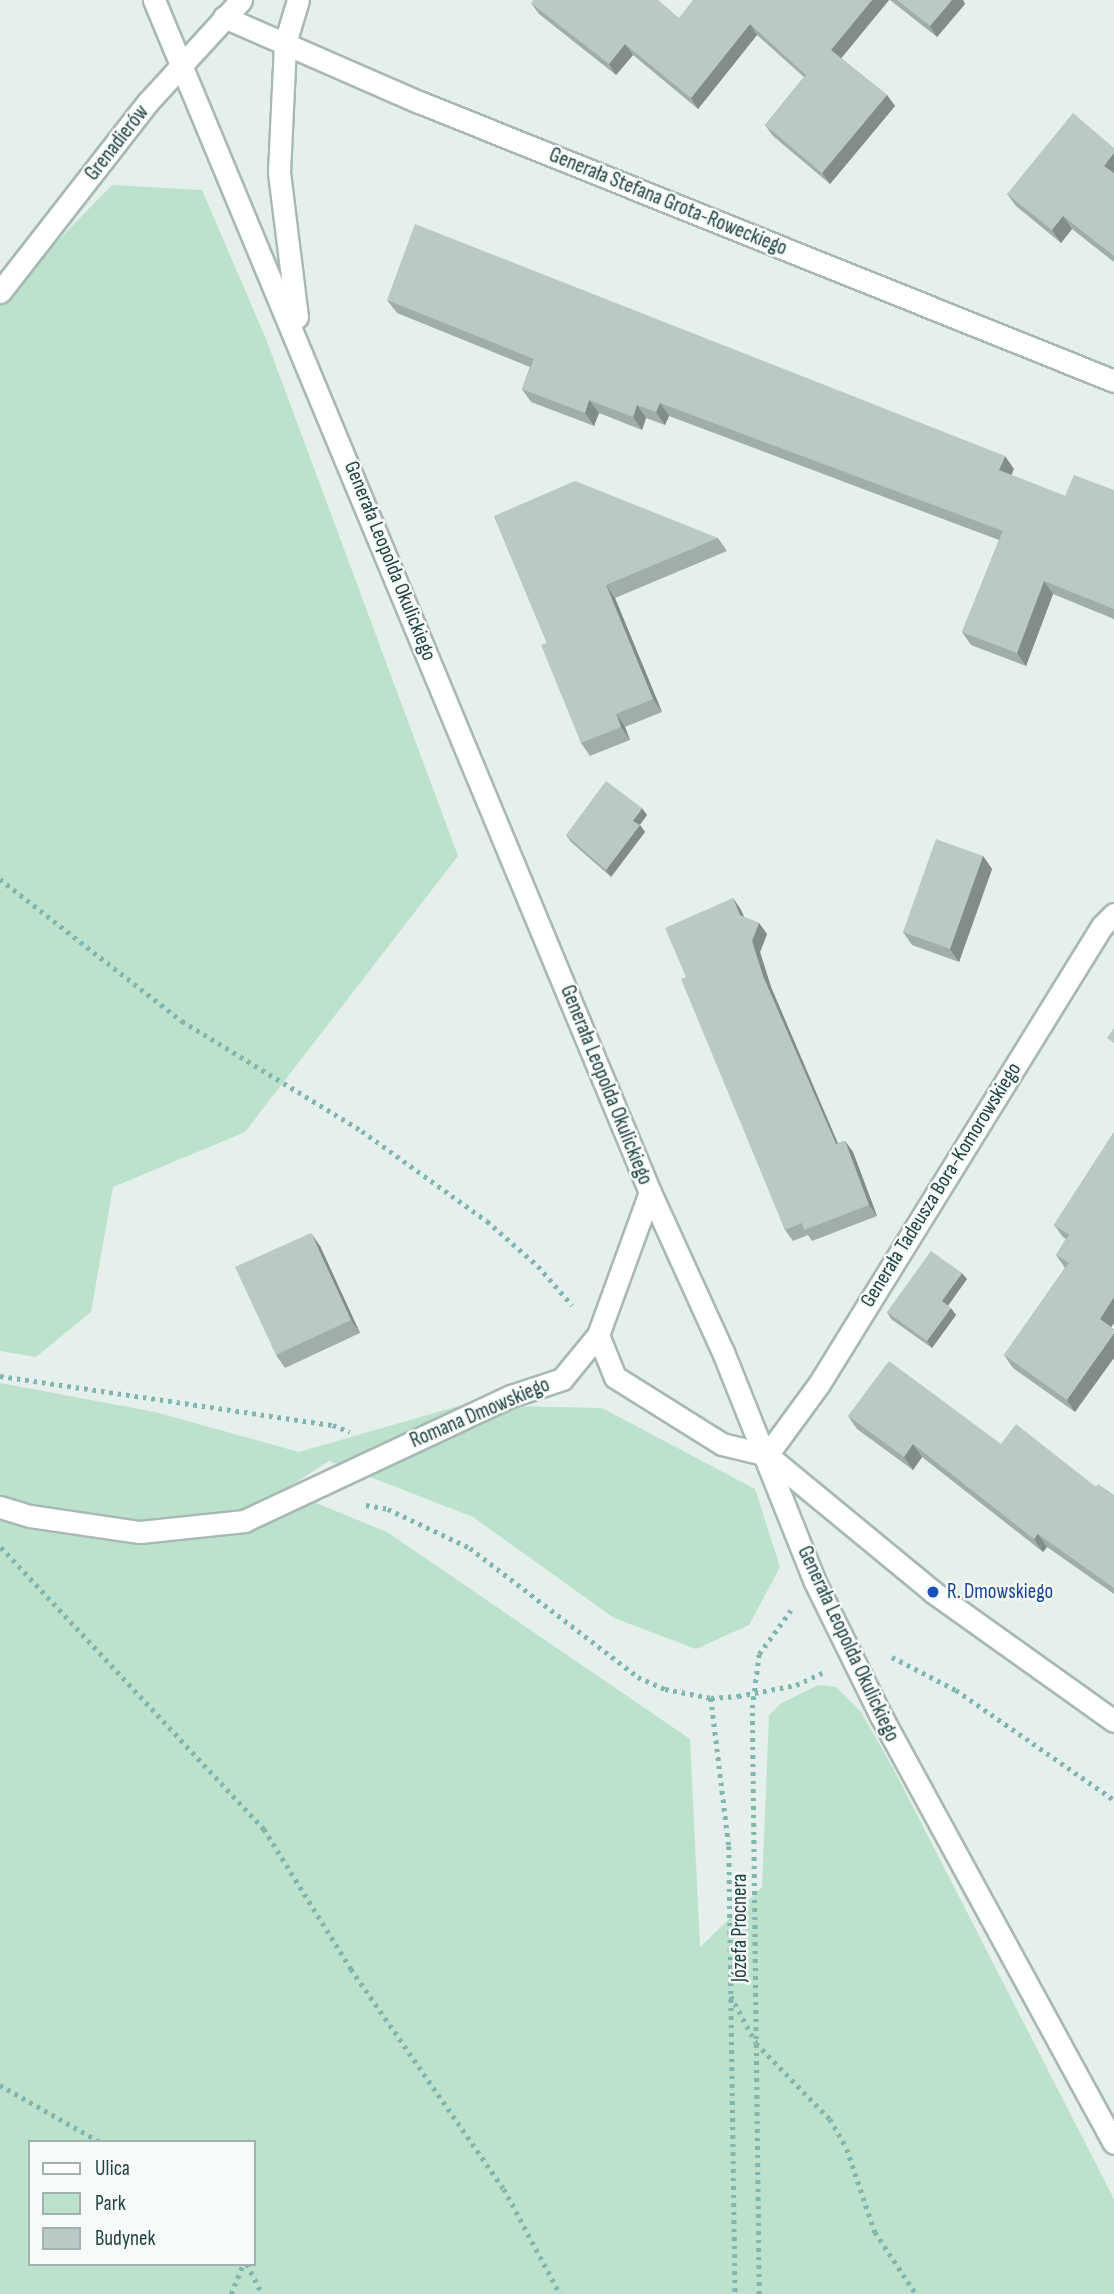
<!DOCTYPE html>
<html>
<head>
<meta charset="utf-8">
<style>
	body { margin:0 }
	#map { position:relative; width:1114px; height:2294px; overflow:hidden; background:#e5efec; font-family:"Sofia Sans Condensed",sans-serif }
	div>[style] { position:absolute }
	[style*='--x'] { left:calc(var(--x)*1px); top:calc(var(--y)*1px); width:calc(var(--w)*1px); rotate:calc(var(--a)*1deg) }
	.green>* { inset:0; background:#bce2cd }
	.path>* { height:4.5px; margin-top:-2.25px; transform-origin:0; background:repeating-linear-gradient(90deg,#82b5ae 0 3.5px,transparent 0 8.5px) }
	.roads { filter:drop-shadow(2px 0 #a7b8b5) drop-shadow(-2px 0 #a7b8b5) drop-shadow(0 2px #a7b8b5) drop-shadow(0 -2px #a7b8b5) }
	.street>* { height:21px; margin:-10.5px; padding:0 10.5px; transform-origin:10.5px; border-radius:10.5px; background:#fff }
	.wall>* { inset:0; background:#9faeaa }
	.shaded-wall>* { inset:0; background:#828d8b }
	.building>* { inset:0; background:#b9cac6 }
	.dots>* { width:19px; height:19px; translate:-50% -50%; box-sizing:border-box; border:4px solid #f6fbf9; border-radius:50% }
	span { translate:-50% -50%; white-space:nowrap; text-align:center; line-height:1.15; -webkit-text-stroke:5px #f6fbf9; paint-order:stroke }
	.street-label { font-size:21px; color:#224340 }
	.transit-label { font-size:21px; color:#164399 }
	.left { translate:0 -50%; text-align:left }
	.legend { position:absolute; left:28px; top:2140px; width:228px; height:126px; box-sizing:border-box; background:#f6fbf9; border:2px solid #a1b1af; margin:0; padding:9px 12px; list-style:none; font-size:21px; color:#224340 }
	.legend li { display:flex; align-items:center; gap:14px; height:35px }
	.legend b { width:35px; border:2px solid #a1b1af }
</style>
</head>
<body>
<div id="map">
	<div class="green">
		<div style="clip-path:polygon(112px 185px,202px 190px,266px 339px,458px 856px,245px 1132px,113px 1187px,91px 1312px,36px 1357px,0 1351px,0 300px)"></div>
		<div style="clip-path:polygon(evenodd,0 1383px,155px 1412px,299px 1452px,462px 1405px,602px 1408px,755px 1489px,780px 1567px,749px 1625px,696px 1649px,614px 1618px,473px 1517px,329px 1461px,284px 1490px,387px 1532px,690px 1739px,700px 1947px,762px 1887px,769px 1715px,780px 1704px,818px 1685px,836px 1687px,861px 1712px,892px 1766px,1114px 2199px,1114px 2294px,0 2294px,0 1383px,30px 2142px,254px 2142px,254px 2264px,30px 2264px,30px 2142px)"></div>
	</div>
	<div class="path">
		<div style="--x:0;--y:879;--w:231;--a:38"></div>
		<div style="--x:182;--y:1021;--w:211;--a:31.4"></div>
		<div style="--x:362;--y:1131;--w:154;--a:35.8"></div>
		<div style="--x:487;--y:1221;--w:68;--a:41.4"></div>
		<div style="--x:538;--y:1266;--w:52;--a:48.9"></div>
		<div style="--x:0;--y:1376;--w:337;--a:8.4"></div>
		<div style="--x:333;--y:1425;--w:18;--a:22"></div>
		<div style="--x:366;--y:1505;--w:22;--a:10"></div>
		<div style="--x:388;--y:1509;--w:91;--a:25.4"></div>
		<div style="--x:470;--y:1548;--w:212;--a:37.5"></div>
		<div style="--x:638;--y:1677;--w:30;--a:24"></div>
		<div style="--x:665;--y:1689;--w:47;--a:11.1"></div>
		<div style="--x:711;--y:1698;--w:27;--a:-4"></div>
		<div style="--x:738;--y:1696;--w:59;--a:-10.7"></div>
		<div style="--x:796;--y:1685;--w:29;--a:-25"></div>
		<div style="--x:1;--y:1547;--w:386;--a:47"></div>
		<div style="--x:264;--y:1829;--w:165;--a:58.1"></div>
		<div style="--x:351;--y:1969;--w:268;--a:55.2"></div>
		<div style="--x:504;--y:2189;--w:119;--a:61.9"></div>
		<div style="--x:892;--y:1657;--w:72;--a:27.3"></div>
		<div style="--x:956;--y:1690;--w:193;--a:34.8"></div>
		<div style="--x:711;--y:1698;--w:149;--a:83.1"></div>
		<div style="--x:729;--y:1846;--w:448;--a:89.2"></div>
		<div style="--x:731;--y:1996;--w:53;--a:62"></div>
		<div style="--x:756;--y:2043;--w:106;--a:45.8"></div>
		<div style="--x:830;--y:2119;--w:34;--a:60"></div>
		<div style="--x:847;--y:2149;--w:88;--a:71.4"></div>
		<div style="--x:875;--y:2232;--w:74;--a:56.5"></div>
		<div style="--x:0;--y:2085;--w:115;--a:29.7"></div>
		<div style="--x:247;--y:2264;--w:34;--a:63"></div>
		<div style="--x:231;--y:2294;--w:32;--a:-68"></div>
		<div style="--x:759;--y:2294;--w:586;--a:-90.68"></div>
		<div style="--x:752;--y:1708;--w:54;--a:-82.6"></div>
		<div style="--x:759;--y:1654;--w:54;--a:-54"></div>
	</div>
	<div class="roads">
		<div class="street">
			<div style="--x:154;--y:0;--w:1291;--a:67.41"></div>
			<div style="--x:650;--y:1192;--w:176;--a:65.5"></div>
			<div style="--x:723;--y:1352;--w:248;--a:68.2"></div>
			<div style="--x:815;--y:1582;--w:149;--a:63.8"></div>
			<div style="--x:881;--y:1716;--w:486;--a:61.4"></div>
			<div style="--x:224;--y:17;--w:213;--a:23.6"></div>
			<div style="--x:419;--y:102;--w:749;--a:21.87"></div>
			<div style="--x:0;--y:292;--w:241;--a:-52.1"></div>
			<div style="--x:148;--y:102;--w:138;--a:-47.6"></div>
			<div style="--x:297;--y:317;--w:146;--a:-97.1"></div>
			<div style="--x:279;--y:172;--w:129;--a:-87.3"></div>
			<div style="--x:285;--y:43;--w:45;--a:-73.2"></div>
			<div style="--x:598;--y:1335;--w:152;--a:-70"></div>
			<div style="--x:767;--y:1455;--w:88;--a:-53.8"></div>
			<div style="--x:819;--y:1384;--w:538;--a:-58.29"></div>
			<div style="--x:1102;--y:926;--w:17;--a:-45"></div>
			<div style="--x:0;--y:1507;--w:31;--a:17"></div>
			<div style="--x:30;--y:1516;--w:111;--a:8.3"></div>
			<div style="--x:140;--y:1532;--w:105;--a:-6"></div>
			<div style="--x:244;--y:1521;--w:295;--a:-25.1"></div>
			<div style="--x:511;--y:1396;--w:54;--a:-18.4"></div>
			<div style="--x:562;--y:1379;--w:57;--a:-50.7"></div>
			<div style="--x:598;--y:1335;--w:45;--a:68"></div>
			<div style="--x:615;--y:1377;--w:126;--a:32.1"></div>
			<div style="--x:722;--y:1444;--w:46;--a:13.7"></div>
			<div style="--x:767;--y:1455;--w:215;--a:39.5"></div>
			<div style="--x:933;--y:1592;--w:222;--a:35.5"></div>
		</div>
	</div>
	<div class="wall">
		<div style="clip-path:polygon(889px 0,841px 58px,887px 95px,895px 106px,830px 184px,773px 136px,765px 125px,804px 77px,757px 35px,698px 109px,633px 55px,616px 75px,539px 14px,531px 3px,679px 18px)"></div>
		<div style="clip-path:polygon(890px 0,963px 0,965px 4px,937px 37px)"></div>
		<div style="clip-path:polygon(1114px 148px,1114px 262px,1072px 229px,1061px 243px,1016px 206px,1007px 194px)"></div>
		<div style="clip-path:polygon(387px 300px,1014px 469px,1011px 475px,1065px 496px,1114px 490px,1114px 619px,1053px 594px,1026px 666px,971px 645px,962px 632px,999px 540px,669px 416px,665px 425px,646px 418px,642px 430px,599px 413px,594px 426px,531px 402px,522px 389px,530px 367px,397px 313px)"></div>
		<div style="clip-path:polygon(494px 516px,718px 538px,727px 551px,615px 598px,662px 712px,625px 727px,630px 740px,590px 756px,581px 743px,547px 643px)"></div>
		<div style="clip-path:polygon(647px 815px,640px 825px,645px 832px,611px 877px,571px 842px,566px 835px)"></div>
		<div style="clip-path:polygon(983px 856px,992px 869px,959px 962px,912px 945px,903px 932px)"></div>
		<div style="clip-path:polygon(733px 898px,741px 910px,744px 917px,759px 923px,767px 934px,760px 952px,771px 987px,838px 1143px,845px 1141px,853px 1152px,877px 1216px,812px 1241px,808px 1235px,793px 1241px,785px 1230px,686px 977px)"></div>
		<div style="clip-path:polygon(1114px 1132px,1114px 1323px,1111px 1327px,1075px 1412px,1013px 1368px,1004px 1355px,1065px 1268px,1056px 1255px,1066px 1239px,1063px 1237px,1054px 1225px)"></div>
		<div style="clip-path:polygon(320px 1246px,360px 1333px,285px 1368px,276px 1355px)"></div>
		<div style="clip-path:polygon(967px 1279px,948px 1306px,956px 1315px,932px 1348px,891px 1319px,887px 1312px)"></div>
		<div style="clip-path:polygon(848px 1416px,1001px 1444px,1114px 1495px,1114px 1594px,1047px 1547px,1043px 1552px,922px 1457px,913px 1470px,857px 1429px)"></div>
	</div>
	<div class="shaded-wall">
		<div style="clip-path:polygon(872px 0,889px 0,839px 61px,831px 50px)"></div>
		<div style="clip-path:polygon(952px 0,963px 0,965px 4px,937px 37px,930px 26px)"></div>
		<div style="clip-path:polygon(750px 24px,757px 35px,698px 109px,691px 98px)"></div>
		<div style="clip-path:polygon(625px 44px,633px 55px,616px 75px,609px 64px)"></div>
		<div style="clip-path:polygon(887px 95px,895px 106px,830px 184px,822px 173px)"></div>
		<div style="clip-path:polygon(1114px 153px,1114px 178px,1104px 166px)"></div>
		<div style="clip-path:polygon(1063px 216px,1072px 229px,1061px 243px,1052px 230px)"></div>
		<div style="clip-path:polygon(589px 400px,599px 413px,594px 426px,585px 413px)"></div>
		<div style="clip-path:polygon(660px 403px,669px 416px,665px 425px,656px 412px)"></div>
		<div style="clip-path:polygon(637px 405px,646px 418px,642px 430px,633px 417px)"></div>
		<div style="clip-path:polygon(1005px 456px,1014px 469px,1008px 483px,999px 470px)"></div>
		<div style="clip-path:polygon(1044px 581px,1053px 594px,1026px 666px,1017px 653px)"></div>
		<div style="clip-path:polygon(606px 585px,615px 598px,662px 712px,653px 699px)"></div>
		<div style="clip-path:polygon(616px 714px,625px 727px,630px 740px,621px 727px)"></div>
		<div style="clip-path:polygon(642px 808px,647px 815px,638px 827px,633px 821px)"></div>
		<div style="clip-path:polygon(640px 825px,645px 832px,611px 877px,606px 870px)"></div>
		<div style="clip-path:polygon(983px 856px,992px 869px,959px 962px,950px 949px)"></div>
		<div style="clip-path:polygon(733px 898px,741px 910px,748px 926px,740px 915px)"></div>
		<div style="clip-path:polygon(759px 923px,767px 934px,760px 952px,771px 987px,843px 1156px,836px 1144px,763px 976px,752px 941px)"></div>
		<div style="clip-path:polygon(845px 1141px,853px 1152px,877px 1216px,869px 1205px)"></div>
		<div style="clip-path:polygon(311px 1233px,320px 1246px,360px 1333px,351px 1320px)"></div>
		<div style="clip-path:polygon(962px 1273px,967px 1279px,946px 1308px,942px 1301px)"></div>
		<div style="clip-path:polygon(1114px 1297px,1114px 1323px,1108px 1332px,1100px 1319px)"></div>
		<div style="clip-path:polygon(951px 1308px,956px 1315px,932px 1348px,927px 1341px)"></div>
		<div style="clip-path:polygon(1114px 1333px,1114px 1358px,1075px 1412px,1067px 1400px)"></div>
		<div style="clip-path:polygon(913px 1444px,922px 1457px,913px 1470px,904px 1457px)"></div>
		<div style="clip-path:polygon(1038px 1534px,1047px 1547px,1043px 1552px,1034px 1539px)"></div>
	</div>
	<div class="building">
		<div style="clip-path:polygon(534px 0,658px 0,679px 18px,693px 0,872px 0,831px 50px,887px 95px,822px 173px,765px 125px,806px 75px,750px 24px,691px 98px,625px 44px,609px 64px,531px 3px)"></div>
		<div style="clip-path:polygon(897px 0,952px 0,930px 26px)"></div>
		<div style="clip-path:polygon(1073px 113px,1114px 148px,1114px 153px,1104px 166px,1114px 173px,1114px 256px,1063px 216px,1052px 230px,1007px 194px)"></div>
		<div style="clip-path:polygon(415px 224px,1005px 456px,999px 470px,1065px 496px,1074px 475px,1114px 490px,1114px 609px,1044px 581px,1017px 653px,962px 632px,1003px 531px,660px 403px,656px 412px,637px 405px,633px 417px,589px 400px,585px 413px,522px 389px,534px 359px,387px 300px)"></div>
		<div style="clip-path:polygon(575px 481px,718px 538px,606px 585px,653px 699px,616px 714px,621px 727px,581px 743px,541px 645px,547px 643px,494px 516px)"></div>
		<div style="clip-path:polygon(606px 781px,642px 808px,633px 821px,640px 825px,606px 870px,566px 835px)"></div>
		<div style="clip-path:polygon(936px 839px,983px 856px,950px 949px,903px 932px)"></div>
		<div style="clip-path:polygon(733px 898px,740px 915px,759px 923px,752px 941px,763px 976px,836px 1144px,845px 1141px,869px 1205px,804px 1230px,802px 1223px,785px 1230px,681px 979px,686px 977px,665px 928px)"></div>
		<div style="clip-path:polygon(1114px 1028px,1114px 1043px,1107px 1038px)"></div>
		<div style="clip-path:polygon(1114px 1132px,1114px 1297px,1100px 1319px,1114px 1329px,1114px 1333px,1067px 1400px,1004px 1355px,1069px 1263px,1056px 1255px,1069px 1235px,1054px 1225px)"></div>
		<div style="clip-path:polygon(311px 1233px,351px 1320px,276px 1355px,235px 1267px)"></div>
		<div style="clip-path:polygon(931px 1251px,962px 1273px,942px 1301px,951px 1308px,927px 1341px,887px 1312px)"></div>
		<div style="clip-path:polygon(889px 1361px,1001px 1444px,1016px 1424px,1096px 1487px,1098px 1484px,1114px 1495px,1114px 1588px,1038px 1534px,1034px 1539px,913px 1444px,904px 1457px,848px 1416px)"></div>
	</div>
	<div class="dots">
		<div style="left:933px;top:1592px;background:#1a4fb4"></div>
	</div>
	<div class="street-label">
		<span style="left:117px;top:143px;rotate:-52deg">Grenadierów</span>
		<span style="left:668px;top:202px;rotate:22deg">Generała Stefana Grota-Roweckiego</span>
		<span style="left:390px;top:561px;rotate:68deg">Generała Leopolda Okulickiego</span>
		<span style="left:606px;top:1085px;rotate:68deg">Generała Leopolda Okulickiego</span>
		<span style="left:941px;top:1185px;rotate:-58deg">Generała Tadeusza Bora-Komorowskiego</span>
		<span style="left:480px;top:1413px;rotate:-23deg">Romana Dmowskiego</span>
		<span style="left:848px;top:1644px;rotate:65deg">Generała Leopolda Okulickiego</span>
		<span style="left:740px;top:1928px;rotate:-90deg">Józefa Procnera</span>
	</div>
	<div class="transit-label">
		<span class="left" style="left:947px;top:1592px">R. Dmowskiego</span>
	</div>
	<ul class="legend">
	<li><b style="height:9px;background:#fff"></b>Ulica</li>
	<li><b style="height:19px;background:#bce2cd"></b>Park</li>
	<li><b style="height:19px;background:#b9cac6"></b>Budynek</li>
	</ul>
</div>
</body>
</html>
